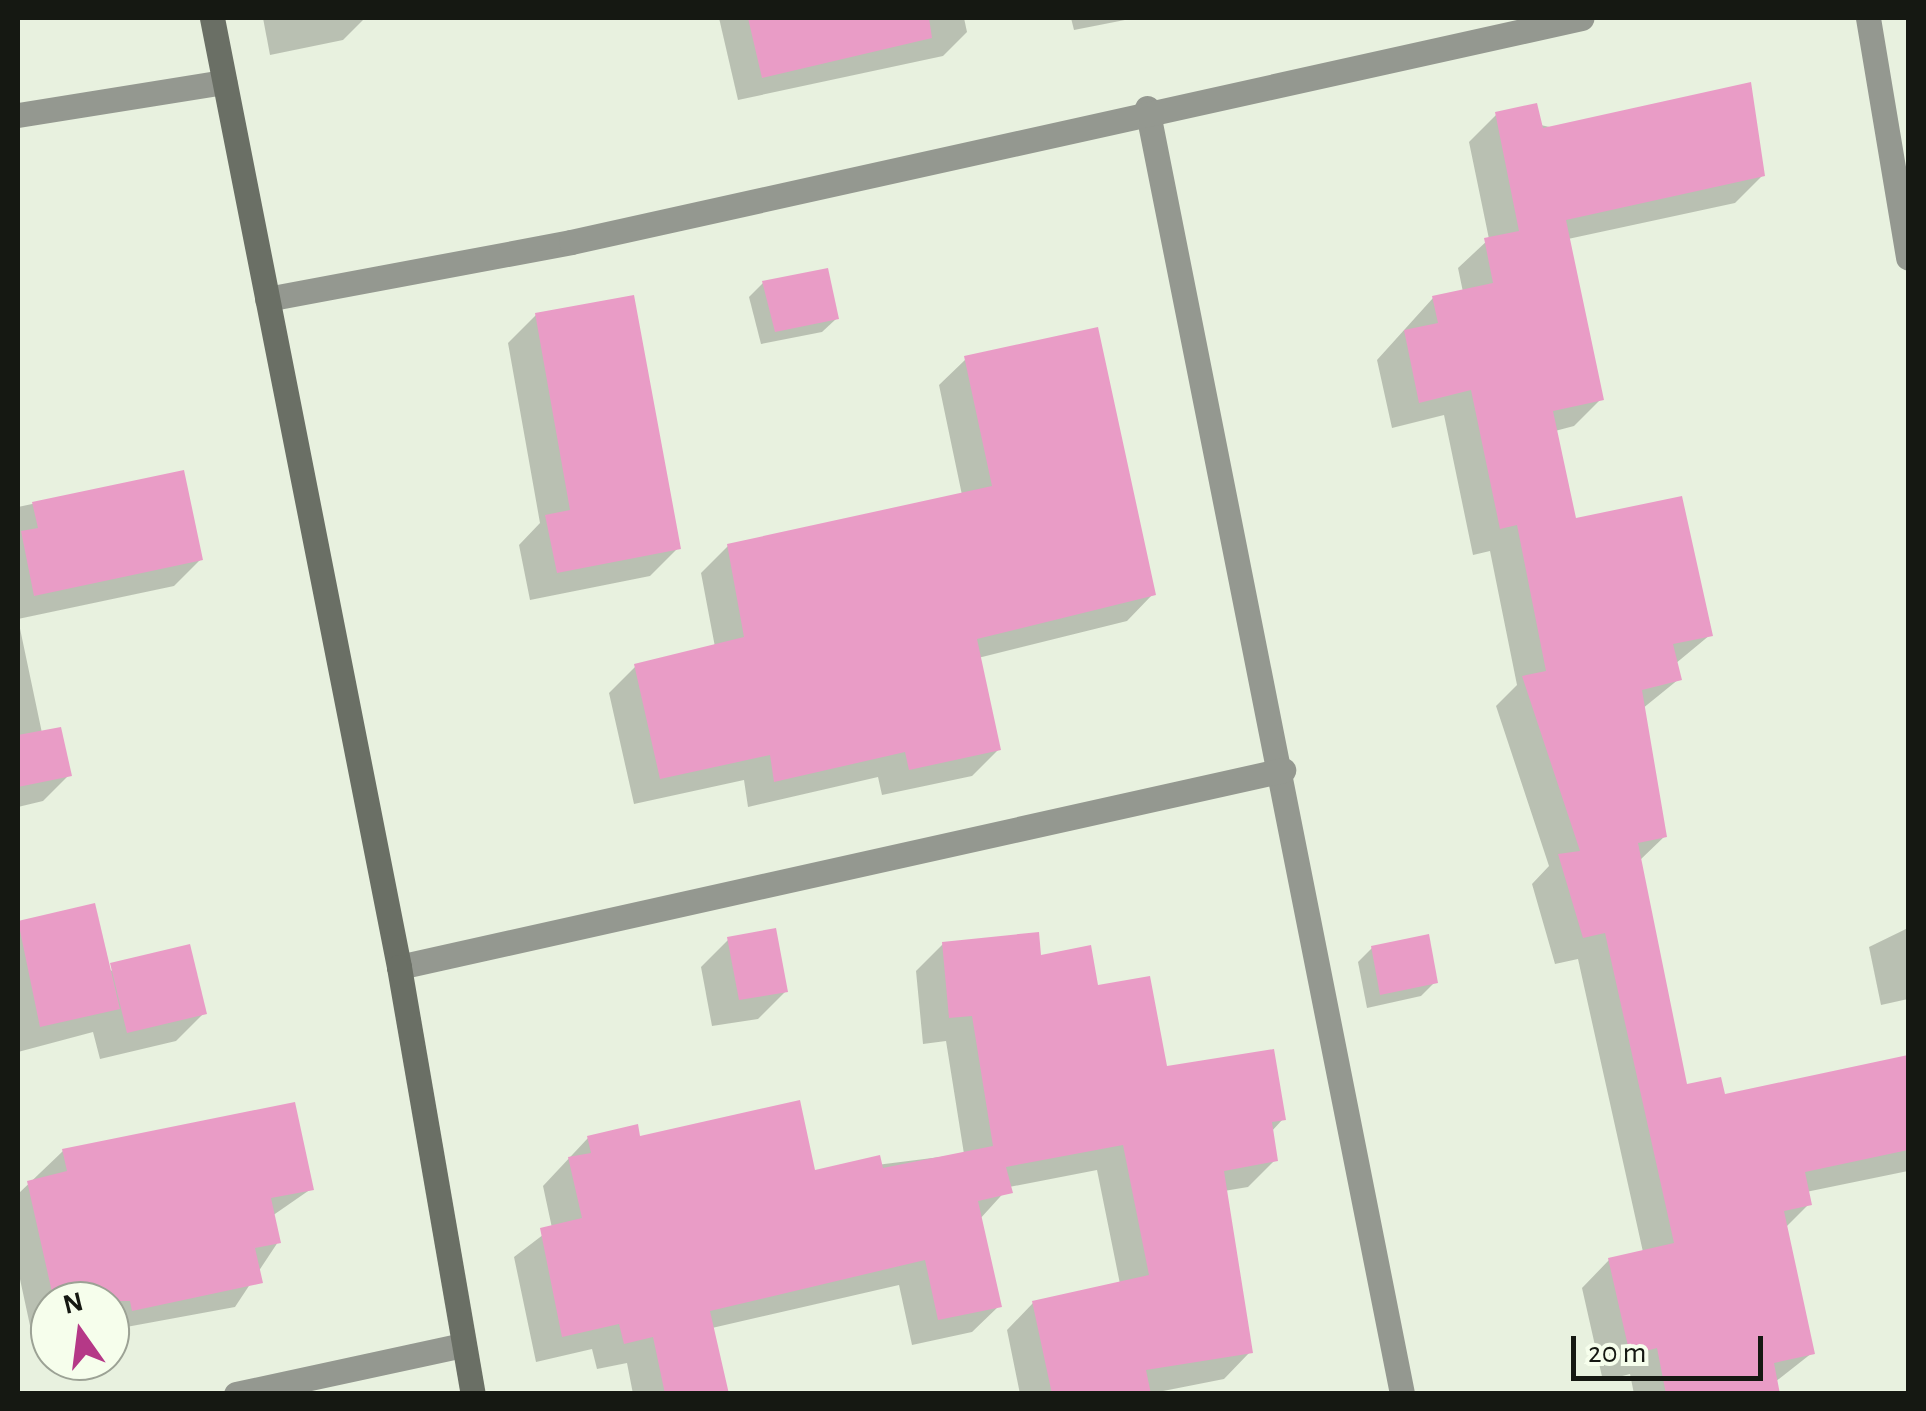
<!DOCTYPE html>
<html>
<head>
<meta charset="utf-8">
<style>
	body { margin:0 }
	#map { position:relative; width:1926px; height:1411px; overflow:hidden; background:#e8f1df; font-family:"Alegreya Sans",sans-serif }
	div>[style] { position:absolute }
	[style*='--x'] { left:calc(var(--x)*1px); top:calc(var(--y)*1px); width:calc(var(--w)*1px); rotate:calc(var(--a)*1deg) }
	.shadow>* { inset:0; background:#0003 }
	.building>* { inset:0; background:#e99cc6 }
	.street>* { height:25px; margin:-12.5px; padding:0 12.5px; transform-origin:12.5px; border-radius:12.5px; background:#949890 }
	.secondary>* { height:25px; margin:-12.5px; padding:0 12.5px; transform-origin:12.5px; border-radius:12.5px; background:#6a6f65 }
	span { translate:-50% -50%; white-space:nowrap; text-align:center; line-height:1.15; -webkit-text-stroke:8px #f6feec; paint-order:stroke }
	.frame { position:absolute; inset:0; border:20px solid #151812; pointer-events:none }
	.north { position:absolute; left:30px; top:1281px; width:100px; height:100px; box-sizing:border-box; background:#f6feec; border:2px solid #9ca295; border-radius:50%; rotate:346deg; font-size:28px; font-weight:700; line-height:40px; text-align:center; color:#151812 }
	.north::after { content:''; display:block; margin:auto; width:35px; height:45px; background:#b53887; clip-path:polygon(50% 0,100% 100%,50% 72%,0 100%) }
	.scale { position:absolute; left:1571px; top:1336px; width:192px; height:45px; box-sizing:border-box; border:5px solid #151812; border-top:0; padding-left:12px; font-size:30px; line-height:35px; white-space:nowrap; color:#151812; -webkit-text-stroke:8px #f6feec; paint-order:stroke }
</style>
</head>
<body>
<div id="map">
	<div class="shadow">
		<div style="clip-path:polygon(263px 18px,365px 18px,343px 40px,270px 55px)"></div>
		<div style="clip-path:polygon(719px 18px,964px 18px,967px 32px,943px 56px,738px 100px)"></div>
		<div style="clip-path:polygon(1071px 18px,1135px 18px,1074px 30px)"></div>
		<div style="clip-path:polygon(1496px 115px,1763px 175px,1735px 203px,1568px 239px,1601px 399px,1574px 426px,1555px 431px,1574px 521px,1710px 635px,1675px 664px,1679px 679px,1642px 709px,1665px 836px,1639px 861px,1685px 1087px,1723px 1097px,1908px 1057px,1908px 1171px,1806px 1192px,1809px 1204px,1785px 1228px,1812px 1353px,1775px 1382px,1778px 1394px,1634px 1394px,1630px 1374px,1603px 1381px,1582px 1288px,1609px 1260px,1643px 1252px,1578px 959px,1555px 964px,1532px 884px,1549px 866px,1496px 706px,1517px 685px,1490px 551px,1473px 555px,1444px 415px,1392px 428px,1377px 360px,1433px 298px,1463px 292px,1458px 268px,1489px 239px,1469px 142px)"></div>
		<div style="clip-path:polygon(763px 283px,836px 319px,822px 332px,761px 344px,749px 297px)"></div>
		<div style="clip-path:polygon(536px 315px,678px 548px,650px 576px,530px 600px,519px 545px,540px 523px,508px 343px)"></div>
		<div style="clip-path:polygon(966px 359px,1153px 594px,1127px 621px,978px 658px,999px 749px,972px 776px,882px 795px,878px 777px,748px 807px,744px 780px,634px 804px,609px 693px,636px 666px,715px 647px,701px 573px,728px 546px,962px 495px,939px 385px)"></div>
		<div style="clip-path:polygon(182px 472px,200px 560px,174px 586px,18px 619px,42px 733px,69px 775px,43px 801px,18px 807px,18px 507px)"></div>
		<div style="clip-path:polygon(94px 906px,108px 969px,204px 1013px,176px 1041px,100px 1059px,93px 1032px,18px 1052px,18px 924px)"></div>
		<div style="clip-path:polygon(1908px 928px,1908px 999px,1881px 1005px,1869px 947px)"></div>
		<div style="clip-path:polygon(729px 939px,786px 991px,758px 1019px,712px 1026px,701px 967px)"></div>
		<div style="clip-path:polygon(943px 944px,1039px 958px,1096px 988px,1165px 1069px,1283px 1119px,1271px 1132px,1275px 1160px,1248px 1187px,1224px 1191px,1250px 1352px,1224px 1379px,1148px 1394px,1020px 1394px,1007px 1330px,1033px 1303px,1120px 1284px,1097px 1170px,1009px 1187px,979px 1220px,999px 1306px,972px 1332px,912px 1345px,899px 1285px,712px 1328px,725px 1394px,633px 1394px,627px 1363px,597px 1369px,592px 1349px,536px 1362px,514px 1257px,552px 1228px,543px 1186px,588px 1138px,813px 1173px,964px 1154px,946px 1041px,923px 1044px,916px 971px)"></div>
		<div style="clip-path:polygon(1372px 948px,1435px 982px,1421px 996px,1367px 1008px,1358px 962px)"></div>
		<div style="clip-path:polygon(63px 1151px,311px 1189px,272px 1216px,278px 1242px,235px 1307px,110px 1330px,110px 1301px,50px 1301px,50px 1341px,34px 1344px,18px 1270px,18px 1194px)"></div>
	</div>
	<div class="building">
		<div style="clip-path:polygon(748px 18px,929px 18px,932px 38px,762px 78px)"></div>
		<div style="clip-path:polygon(1751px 82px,1765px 176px,1566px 220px,1604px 400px,1553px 411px,1576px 518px,1682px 496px,1713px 636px,1673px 644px,1682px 680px,1642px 690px,1667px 837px,1638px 843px,1687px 1084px,1721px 1077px,1725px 1094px,1908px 1055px,1908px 1150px,1805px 1172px,1812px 1205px,1784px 1211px,1815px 1354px,1774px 1363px,1780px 1394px,1666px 1394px,1657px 1348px,1630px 1355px,1608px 1258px,1674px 1243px,1605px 933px,1583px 938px,1558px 854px,1580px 851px,1522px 676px,1546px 671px,1517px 525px,1500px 529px,1471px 390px,1419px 403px,1404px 330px,1438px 323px,1432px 296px,1493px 283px,1484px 238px,1519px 231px,1495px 112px,1537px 103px,1543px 128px)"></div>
		<div style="clip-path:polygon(828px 268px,839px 319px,775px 332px,762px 281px)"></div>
		<div style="clip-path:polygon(634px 295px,681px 549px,557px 573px,545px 515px,570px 510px,535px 313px)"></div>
		<div style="clip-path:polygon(1098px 327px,1156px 595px,977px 639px,1001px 750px,909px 770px,905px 752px,774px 782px,770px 755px,660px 779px,634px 664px,744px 637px,727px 544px,992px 486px,964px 356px)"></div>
		<div style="clip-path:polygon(184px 470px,203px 560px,34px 596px,21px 531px,38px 528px,32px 502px)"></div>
		<div style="clip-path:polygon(61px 727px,72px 776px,18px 787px,18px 735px)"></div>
		<div style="clip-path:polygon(95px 903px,120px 1009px,40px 1027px,18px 921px)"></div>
		<div style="clip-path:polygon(776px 928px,788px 992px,739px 1000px,727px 937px)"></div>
		<div style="clip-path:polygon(1039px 932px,1041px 955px,1091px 945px,1098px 985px,1150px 976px,1167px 1066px,1274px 1049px,1286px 1120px,1272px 1122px,1278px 1161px,1224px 1171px,1253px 1353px,1146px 1370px,1151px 1394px,1052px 1394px,1032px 1301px,1149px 1275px,1123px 1145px,1006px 1167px,1013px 1193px,978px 1201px,1002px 1307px,938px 1320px,925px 1260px,710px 1311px,729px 1394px,665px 1394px,653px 1337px,624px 1344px,619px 1324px,562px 1337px,540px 1228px,582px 1218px,568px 1157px,591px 1153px,587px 1136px,638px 1124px,640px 1136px,800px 1100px,815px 1170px,880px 1155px,883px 1168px,993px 1146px,972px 1016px,949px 1018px,942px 942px)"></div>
		<div style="clip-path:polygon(1429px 934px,1438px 983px,1380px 995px,1371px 946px)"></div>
		<div style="clip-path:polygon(190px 944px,207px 1014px,127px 1033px,110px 963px)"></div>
		<div style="clip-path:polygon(295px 1102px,314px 1190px,271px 1198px,281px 1243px,255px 1248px,263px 1283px,132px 1311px,130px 1301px,54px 1301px,27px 1181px,67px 1171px,62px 1149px)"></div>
	</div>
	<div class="street">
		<div style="--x:1868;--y:18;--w:243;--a:80.5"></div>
		<div style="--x:1147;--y:108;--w:1311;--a:78.78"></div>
		<div style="--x:18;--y:115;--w:209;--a:-9.1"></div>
		<div style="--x:267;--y:299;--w:309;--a:-10.6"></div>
		<div style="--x:571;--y:242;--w:1035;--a:-12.5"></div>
		<div style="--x:399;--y:967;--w:906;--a:-12.56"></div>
		<div style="--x:236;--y:1394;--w:232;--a:-12.2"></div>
	</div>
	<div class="secondary">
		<div style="--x:212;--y:18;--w:967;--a:78.85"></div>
		<div style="--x:399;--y:967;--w:433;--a:80.2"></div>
	</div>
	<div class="frame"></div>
	<div class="north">N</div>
	<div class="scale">20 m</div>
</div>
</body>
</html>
